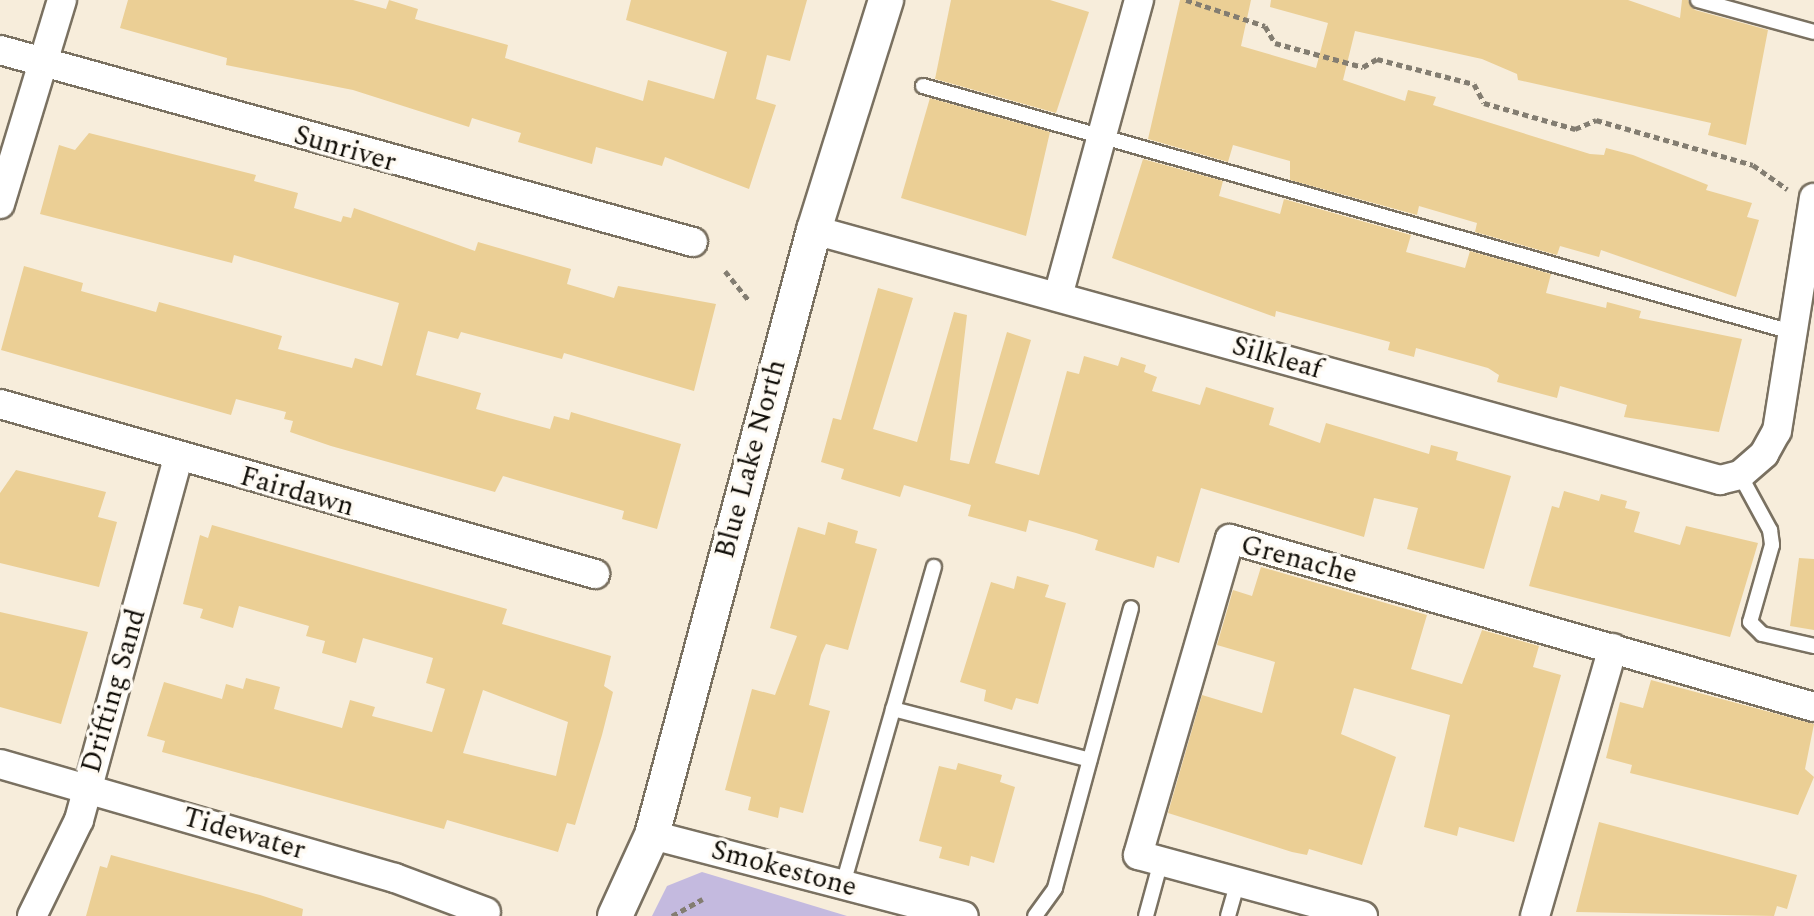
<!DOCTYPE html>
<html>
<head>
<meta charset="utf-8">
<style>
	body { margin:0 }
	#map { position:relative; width:1814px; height:916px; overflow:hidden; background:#f7eddb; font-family:Spectral,serif }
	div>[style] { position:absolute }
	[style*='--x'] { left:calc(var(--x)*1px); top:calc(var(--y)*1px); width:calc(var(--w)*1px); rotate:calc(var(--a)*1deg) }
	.green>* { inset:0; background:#c4badf }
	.building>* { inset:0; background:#ebcf95 }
	.path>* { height:5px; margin-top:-2.5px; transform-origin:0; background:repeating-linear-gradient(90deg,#837d71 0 6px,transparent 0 10px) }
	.roads { filter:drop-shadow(2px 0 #7a7161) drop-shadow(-2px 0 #7a7161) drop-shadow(0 2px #7a7161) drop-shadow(0 -2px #7a7161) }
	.service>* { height:14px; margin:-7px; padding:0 7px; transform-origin:7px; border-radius:7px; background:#fff }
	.minor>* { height:28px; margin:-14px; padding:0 14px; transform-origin:14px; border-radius:14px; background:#fff }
	.tertiary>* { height:34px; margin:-17px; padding:0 17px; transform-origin:17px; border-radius:17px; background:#fff }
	span { translate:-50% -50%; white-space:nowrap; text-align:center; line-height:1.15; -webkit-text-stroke:7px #fffbf4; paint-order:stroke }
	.street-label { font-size:28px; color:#0f0c06 }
</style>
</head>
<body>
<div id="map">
	<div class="green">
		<div style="clip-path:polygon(702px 872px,847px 916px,652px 916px,667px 886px)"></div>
	</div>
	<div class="building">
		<div style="clip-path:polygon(128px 0,353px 0,386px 9px,389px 0,418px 9px,415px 19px,508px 45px,505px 58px,643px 101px,648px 80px,714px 99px,727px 52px,626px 20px,631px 0,807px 0,790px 61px,767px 55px,756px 99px,776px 105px,749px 189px,665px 157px,662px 166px,596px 147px,592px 164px,518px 142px,521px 133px,472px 118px,469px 127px,353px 90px,226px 65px,227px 58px,120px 28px)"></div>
		<div style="clip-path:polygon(951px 0,1050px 0,1089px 12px,1056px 113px,935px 79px)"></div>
		<div style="clip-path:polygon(1180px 0,1251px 0,1241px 46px,1316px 68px,1328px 23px,1270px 7px,1271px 0,1628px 0,1680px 18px,1682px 0,1688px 0,1695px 10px,1768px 30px,1746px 145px,1708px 135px,1711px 123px,1518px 80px,1517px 74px,1482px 59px,1355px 31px,1343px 80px,1405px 101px,1408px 90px,1436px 97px,1433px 105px,1590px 154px,1604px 155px,1606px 148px,1633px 155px,1708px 185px,1706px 190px,1752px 203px,1747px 217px,1759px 220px,1736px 297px,1601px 250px,1599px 257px,1560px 246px,1557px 255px,1475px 232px,1477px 223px,1419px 206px,1417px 215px,1290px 180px,1290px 161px,1233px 145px,1228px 162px,1148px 139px)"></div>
		<div style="clip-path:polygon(930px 98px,1050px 132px,1026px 236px,901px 198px)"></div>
		<div style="clip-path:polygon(89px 133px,256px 175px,254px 181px,298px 193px,294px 208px,341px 222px,343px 216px,351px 218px,354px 208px,475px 251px,478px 242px,571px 269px,567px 284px,614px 298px,618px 286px,716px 304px,694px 391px,564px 353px,562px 359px,461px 332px,458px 339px,428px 331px,416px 375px,481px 393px,476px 409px,550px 429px,554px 416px,569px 420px,571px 412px,681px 444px,657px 529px,622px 519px,624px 511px,503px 476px,495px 492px,331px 446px,290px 432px,293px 421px,284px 419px,286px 412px,236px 399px,231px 415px,1px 350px,24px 266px,83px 283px,81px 291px,156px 312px,159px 302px,282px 336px,278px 349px,352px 368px,355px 358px,382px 366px,399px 303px,234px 255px,232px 263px,40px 214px,59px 145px,75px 150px)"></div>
		<div style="clip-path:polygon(1143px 159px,1223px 181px,1219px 196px,1280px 214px,1284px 199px,1411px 235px,1406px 252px,1465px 268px,1470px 251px,1551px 274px,1546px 293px,1606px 308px,1607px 302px,1641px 311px,1639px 318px,1742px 339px,1719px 432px,1624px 417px,1627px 405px,1560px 386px,1557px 398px,1497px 382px,1499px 375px,1488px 368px,1416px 348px,1414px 357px,1388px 350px,1390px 342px,1276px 311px,1275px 317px,1112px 258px)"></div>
		<div style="clip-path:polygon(878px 288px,913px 298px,873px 429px,917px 442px,954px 312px,967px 315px,950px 460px,969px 464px,1007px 332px,1031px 340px,995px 463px,1039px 475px,1067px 371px,1079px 374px,1084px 356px,1118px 366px,1121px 357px,1146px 365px,1144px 372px,1157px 377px,1152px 391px,1200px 405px,1206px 387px,1274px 408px,1269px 425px,1320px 443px,1326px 423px,1429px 454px,1431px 445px,1458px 452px,1456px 460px,1511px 476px,1484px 569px,1407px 549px,1418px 508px,1374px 498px,1364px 537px,1201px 488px,1179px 563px,1157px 556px,1154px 568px,1095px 550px,1098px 540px,1076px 533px,1029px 520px,1026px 532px,968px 516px,971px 505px,948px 498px,904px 485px,900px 497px,841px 479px,844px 469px,821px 462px,833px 418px,841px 420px)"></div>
		<div style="clip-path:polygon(16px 470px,106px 492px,98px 517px,117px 522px,99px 587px,0 563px,0 493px)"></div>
		<div style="clip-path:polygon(1564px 491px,1599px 501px,1601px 494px,1627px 501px,1625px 508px,1640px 512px,1634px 532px,1680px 545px,1686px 526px,1758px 543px,1730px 637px,1529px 586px,1552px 506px,1559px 508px)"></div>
		<div style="clip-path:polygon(828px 522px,858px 531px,855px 543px,877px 549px,848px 650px,826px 644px,821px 655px,809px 705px,830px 711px,803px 813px,780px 807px,778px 818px,748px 810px,751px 797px,725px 790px,752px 689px,775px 695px,797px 636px,770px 628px,798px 527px,825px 535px)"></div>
		<div style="clip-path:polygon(evenodd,212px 525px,507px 609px,502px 624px,611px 656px,604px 686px,613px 692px,602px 735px,575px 825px,567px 823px,558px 852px,447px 820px,444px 829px,162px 752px,165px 741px,147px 736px,164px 682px,222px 699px,226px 684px,243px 689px,246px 678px,280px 687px,274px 709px,342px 728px,350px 700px,375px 707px,372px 716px,432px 732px,445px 689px,426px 683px,433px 658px,363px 638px,356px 663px,322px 653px,325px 641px,306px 636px,309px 626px,239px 606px,233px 628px,200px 618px,203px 609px,183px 604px,200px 535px,208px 538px,212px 525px,483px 690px,568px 722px,556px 776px,463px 753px,483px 690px)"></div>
		<div style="clip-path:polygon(1799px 558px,1814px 559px,1814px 630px,1790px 626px)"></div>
		<div style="clip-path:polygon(1261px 567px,1427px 615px,1411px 669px,1462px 684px,1482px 630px,1539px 646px,1533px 667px,1561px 675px,1514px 842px,1459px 827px,1457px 836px,1424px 827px,1450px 715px,1354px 688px,1341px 734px,1396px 757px,1362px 865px,1309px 849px,1307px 855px,1292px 852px,1168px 813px,1202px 695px,1262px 713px,1275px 662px,1217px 645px,1233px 590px,1252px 596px)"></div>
		<div style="clip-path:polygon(1017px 576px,1049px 585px,1045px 597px,1066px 603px,1038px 704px,1016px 698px,1012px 710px,984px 701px,986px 690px,960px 682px,991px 582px,1014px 589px)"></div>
		<div style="clip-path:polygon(0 612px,88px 632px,61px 724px,0 707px)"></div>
		<div style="clip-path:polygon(1651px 680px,1814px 724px,1805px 769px,1814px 777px,1798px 815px,1630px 773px,1632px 765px,1606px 758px,1620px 702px,1643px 708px)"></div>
		<div style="clip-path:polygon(958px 763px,1002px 775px,1000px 782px,1015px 787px,994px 863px,971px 856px,969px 866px,939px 858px,942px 847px,919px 841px,939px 766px,956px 770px)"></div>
		<div style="clip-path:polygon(1599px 822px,1797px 875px,1787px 909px,1777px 906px,1774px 916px,1576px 912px)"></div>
		<div style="clip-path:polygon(111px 855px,260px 895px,303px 909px,302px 916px,86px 916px,100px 866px,107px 868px)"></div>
	</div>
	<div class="path">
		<div style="--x:1186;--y:0;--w:83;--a:18.2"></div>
		<div style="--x:1265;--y:26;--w:20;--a:60"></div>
		<div style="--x:1275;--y:43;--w:91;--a:15.3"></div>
		<div style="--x:1363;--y:67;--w:16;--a:-30"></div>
		<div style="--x:1377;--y:59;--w:100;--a:14.5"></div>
		<div style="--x:1474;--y:84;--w:21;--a:62"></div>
		<div style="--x:1484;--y:103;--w:95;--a:15.9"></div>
		<div style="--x:1575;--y:129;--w:23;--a:-23"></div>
		<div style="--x:1596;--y:120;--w:163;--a:16"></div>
		<div style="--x:1753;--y:165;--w:42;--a:35.2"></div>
		<div style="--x:725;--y:271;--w:38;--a:51"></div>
		<div style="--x:672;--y:916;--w:35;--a:-29"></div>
	</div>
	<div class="roads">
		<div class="service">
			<div style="--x:1698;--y:0;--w:120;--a:15.4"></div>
			<div style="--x:923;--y:86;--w:903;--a:15.81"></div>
			<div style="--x:1740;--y:475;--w:63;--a:61.4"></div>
			<div style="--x:1770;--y:530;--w:15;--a:82"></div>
			<div style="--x:1772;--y:545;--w:80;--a:105.9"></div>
			<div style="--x:1750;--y:622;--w:17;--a:45"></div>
			<div style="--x:1762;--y:634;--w:53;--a:13"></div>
			<div style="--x:893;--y:709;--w:203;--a:14.5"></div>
			<div style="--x:843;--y:884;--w:330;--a:-74"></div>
			<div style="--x:1035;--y:916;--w:34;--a:-54"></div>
			<div style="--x:1055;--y:888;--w:290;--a:-74.8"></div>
			<div style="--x:1146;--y:916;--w:57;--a:-74.7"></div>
			<div style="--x:1228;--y:916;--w:35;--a:-74"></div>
		</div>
		<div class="minor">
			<div style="--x:0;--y:50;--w:719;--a:15.49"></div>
			<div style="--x:0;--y:204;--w:213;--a:-73.1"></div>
			<div style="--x:814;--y:230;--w:940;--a:15.43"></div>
			<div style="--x:1720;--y:480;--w:21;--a:-14"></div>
			<div style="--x:1740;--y:475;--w:32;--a:-41"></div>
			<div style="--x:1764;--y:454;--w:26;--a:-61"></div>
			<div style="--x:1777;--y:431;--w:236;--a:-81"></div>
			<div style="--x:1058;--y:296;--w:307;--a:-74.7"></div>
			<div style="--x:0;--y:404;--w:619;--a:15.95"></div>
			<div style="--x:0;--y:764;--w:411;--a:16.1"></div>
			<div style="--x:395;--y:878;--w:97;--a:20.5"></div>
			<div style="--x:652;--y:835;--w:322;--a:14.6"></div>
			<div style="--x:32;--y:916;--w:107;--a:-63.9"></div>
			<div style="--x:79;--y:820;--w:374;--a:-74.7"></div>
			<div style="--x:1363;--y:916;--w:233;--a:-164.8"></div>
			<div style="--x:1138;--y:855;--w:329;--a:-73.8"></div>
			<div style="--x:1230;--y:539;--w:608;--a:16.05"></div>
			<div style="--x:1535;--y:916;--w:279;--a:-73.8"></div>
		</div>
		<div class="tertiary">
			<div style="--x:615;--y:916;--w:89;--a:-65.4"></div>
			<div style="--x:652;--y:835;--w:626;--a:-75.01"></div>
			<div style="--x:814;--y:230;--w:241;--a:-72.6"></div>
		</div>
	</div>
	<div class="street-label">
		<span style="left:345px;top:149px;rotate:16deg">Sunriver</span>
		<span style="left:1277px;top:358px;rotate:16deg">Silkleaf</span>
		<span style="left:751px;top:459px;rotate:-75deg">Blue Lake North</span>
		<span style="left:297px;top:492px;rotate:16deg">Fairdawn</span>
		<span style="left:1299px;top:560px;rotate:15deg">Grenache</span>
		<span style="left:114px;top:691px;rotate:-74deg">Drifting Sand</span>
		<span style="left:244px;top:834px;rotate:16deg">Tidewater</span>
		<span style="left:784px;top:869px;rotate:15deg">Smokestone</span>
	</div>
</div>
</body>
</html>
